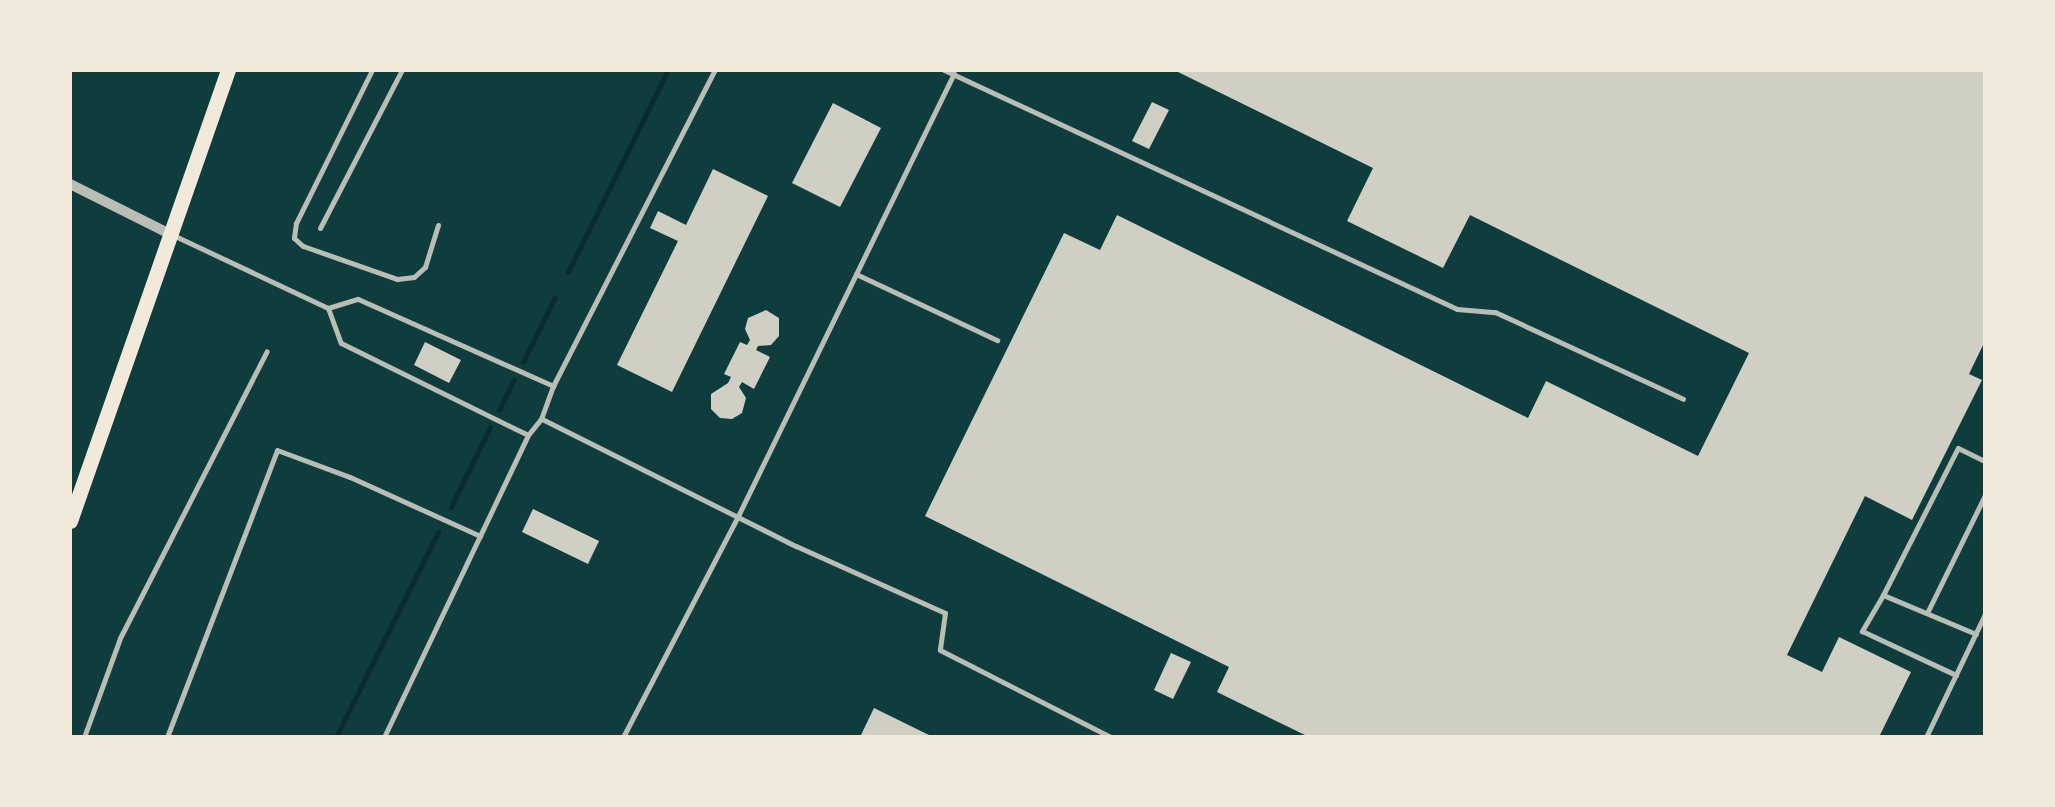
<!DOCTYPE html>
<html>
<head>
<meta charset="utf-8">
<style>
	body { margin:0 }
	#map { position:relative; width:2055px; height:807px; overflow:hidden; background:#0f3d3e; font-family:"Roboto Condensed",sans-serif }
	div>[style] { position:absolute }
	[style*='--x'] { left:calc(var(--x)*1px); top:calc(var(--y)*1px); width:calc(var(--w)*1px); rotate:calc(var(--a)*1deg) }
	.stream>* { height:5px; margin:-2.5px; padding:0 2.5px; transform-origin:2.5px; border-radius:2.5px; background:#0a2a2b }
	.building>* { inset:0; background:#cfcfc3 }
	.service>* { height:5px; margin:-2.5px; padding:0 2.5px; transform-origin:2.5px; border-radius:2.5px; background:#b8beb3 }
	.minor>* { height:10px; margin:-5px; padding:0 5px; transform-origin:5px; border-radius:5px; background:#b8beb3 }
	.secondary>* { height:15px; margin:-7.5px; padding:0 7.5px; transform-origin:7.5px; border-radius:7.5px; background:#f1e9da }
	span { translate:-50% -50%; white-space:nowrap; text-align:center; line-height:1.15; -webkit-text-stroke:10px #f1e9da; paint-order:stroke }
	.frame { position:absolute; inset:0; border:72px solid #f1e9da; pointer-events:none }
</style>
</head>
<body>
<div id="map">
	<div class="stream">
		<div style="--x:568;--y:272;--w:225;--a:-63.7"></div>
		<div style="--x:523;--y:362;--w:72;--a:-63.8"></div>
		<div style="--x:499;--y:410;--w:34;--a:-64"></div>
		<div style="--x:451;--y:507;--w:89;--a:-64"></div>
		<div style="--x:336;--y:737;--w:229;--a:-63.5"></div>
	</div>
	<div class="building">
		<div style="clip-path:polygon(1174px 70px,1985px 70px,1985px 341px,1969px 374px,1982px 380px,1912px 520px,1865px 496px,1787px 655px,1822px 672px,1839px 637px,1911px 672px,1879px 737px,1309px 737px,1217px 692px,1229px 667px,925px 516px,1064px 233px,1100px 250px,1117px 215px,1528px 418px,1546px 381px,1698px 456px,1749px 353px,1470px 215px,1443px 268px,1347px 221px,1373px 168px)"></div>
		<div style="clip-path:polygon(1152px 102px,1169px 110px,1149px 149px,1132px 141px)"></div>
		<div style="clip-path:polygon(833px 103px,881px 128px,840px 207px,792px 183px)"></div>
		<div style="clip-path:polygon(713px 169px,768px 196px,672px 392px,617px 365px,678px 241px,650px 228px,658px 211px,686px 225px)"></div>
		<div style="clip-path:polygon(766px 310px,779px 318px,779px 336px,771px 345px,758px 346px,756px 350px,770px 357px,754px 389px,742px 382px,739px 387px,746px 398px,742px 413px,732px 419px,720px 418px,711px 409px,711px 394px,728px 383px,731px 377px,724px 374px,740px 342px,747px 345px,750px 340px,745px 329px,748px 318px)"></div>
		<div style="clip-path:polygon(425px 342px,461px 360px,449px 383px,414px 365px)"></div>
		<div style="clip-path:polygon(533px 509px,599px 541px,588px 564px,522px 532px)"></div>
		<div style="clip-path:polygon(1171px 653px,1191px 662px,1173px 699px,1154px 690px)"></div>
		<div style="clip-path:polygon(874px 708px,933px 737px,860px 737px)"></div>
	</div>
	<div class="service">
		<div style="--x:372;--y:70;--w:171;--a:116.4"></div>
		<div style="--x:296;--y:223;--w:15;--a:98"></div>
		<div style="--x:294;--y:238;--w:12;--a:42"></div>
		<div style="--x:303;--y:246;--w:100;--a:19.3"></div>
		<div style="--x:397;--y:279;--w:17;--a:-7"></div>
		<div style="--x:414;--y:277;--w:15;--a:-42"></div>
		<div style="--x:425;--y:267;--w:44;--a:-72.8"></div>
		<div style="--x:944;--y:70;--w:566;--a:24.98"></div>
		<div style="--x:1457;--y:309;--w:38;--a:5"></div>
		<div style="--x:1495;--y:312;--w:207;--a:24.8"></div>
		<div style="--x:320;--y:228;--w:178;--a:-62.6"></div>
		<div style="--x:175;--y:236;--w:169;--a:25.2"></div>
		<div style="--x:328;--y:308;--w:31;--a:-17"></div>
		<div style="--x:358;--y:299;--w:214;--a:24"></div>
		<div style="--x:856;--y:274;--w:156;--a:25.1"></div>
		<div style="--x:328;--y:308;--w:37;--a:70"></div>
		<div style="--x:341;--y:343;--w:208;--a:26.2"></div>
		<div style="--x:542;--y:419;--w:284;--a:26.6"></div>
		<div style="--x:796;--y:546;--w:163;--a:24.2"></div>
		<div style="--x:945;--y:613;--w:37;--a:98"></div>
		<div style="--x:940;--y:650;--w:192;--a:27"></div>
		<div style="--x:1883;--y:595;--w:42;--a:120.3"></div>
		<div style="--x:1862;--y:631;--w:104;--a:25.1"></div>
		<div style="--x:1927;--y:613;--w:131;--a:-63.8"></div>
		<div style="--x:1976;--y:634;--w:101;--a:-157.2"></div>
		<div style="--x:1883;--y:595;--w:165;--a:-63"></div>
		<div style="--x:1958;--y:448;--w:30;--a:26"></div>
		<div style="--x:84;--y:737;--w:105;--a:-70"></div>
		<div style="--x:120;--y:638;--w:322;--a:-62.9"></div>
		<div style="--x:167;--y:737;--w:307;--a:-69"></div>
		<div style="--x:277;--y:450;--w:78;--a:20.3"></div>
		<div style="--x:350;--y:477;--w:143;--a:24.4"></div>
		<div style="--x:384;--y:737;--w:335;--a:-64.5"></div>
		<div style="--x:528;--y:435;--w:21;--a:-51"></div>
		<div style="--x:541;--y:419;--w:35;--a:-70"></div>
		<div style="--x:553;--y:386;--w:355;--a:-62.9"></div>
		<div style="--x:623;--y:737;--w:251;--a:-62.5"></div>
		<div style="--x:739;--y:514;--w:490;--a:-64"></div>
		<div style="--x:1926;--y:737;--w:136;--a:-64.4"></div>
	</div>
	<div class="minor">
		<div style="--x:70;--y:184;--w:110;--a:26.6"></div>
	</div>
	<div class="secondary">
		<div style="--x:70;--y:521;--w:478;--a:-70.7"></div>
	</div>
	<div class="frame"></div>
</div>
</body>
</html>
